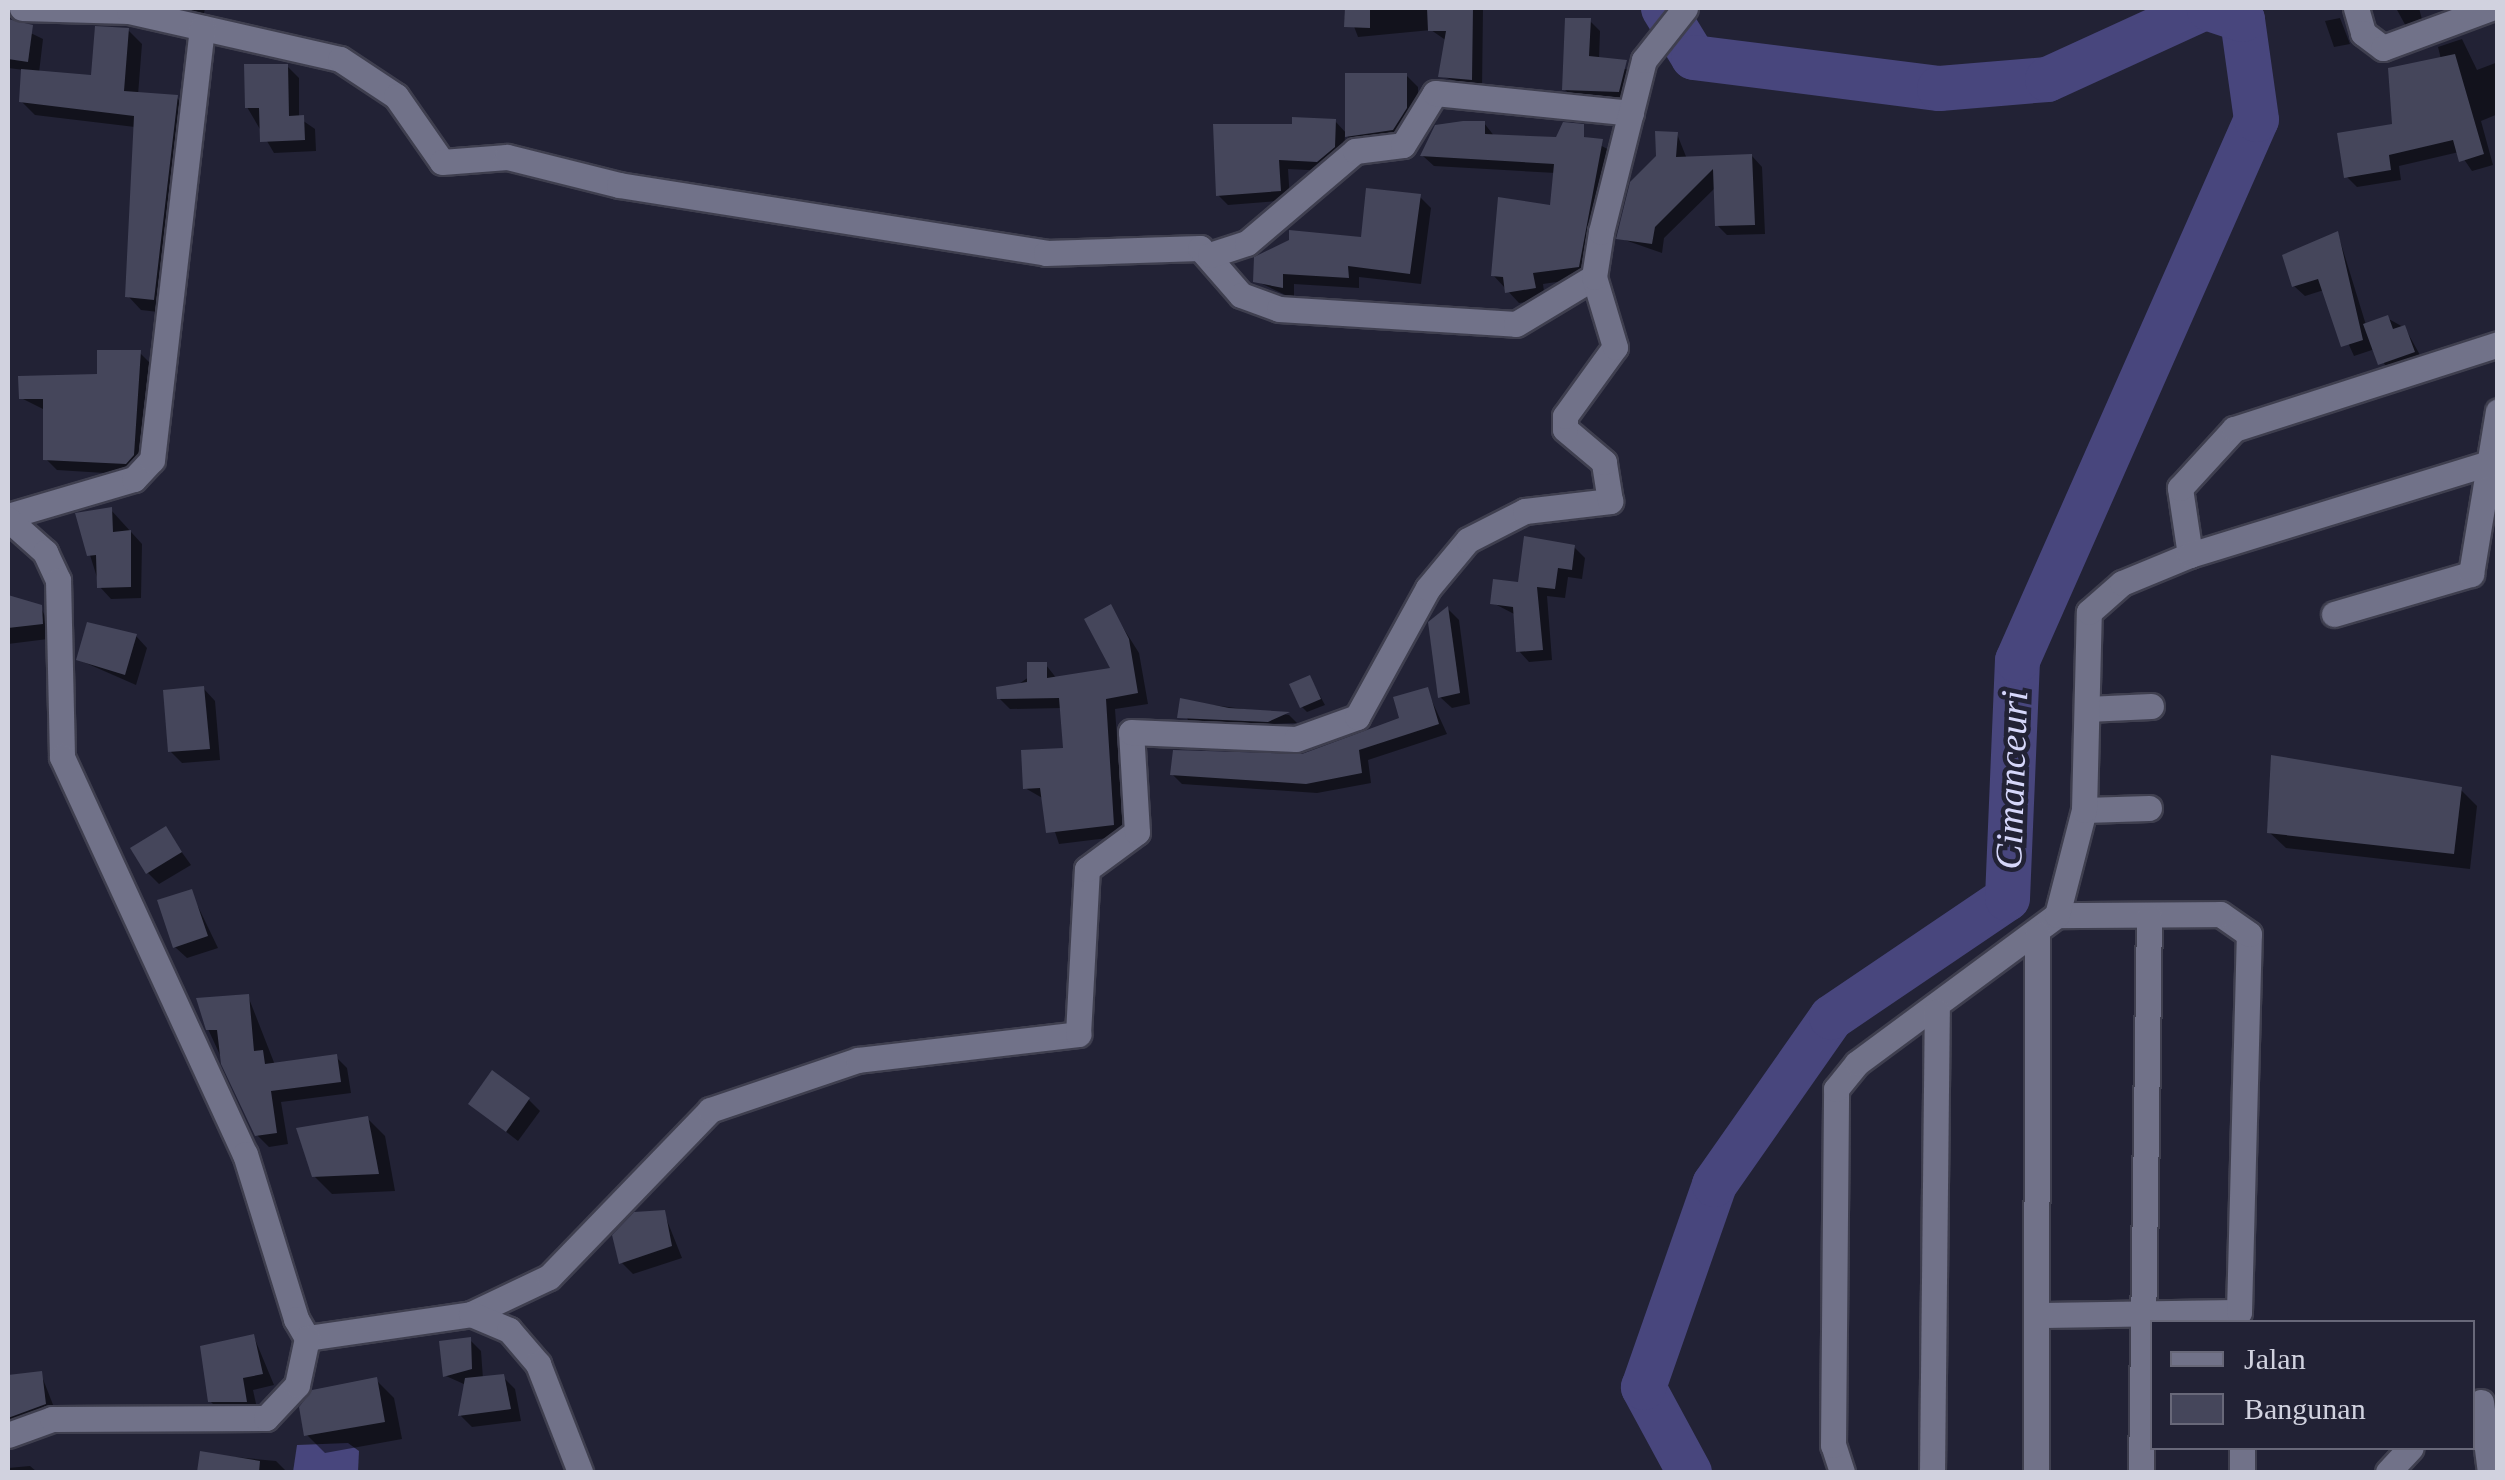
<!DOCTYPE html>
<html>
<head>
<meta charset="utf-8">
<style>
	body { margin:0 }
	#map { position:relative; width:2505px; height:1480px; overflow:hidden; background:#222235; font-family:"Times New Roman",serif }
	div>[style] { position:absolute }
	[style*='--x'] { left:calc(var(--x)*1px); top:calc(var(--y)*1px); width:calc(var(--w)*1px); rotate:calc(var(--a)*1deg) }
	.water>* { inset:0; background:#48467d }
	.shadow>* { inset:0; background:#0007 }
	.river>* { height:45px; margin:-22.5px; padding:0 22.5px; transform-origin:22.5px; border-radius:22.5px; background:#48467d }
	.building>* { inset:0; background:#45465b }
	.roads { filter:drop-shadow(2px 0 #3f3f4f) drop-shadow(-2px 0 #3f3f4f) drop-shadow(0 2px #3f3f4f) drop-shadow(0 -2px #3f3f4f) }
	.minor>* { height:25px; margin:-12.5px; padding:0 12.5px; transform-origin:12.5px; border-radius:12.5px; background:#717289 }
	span { translate:-50% -50%; white-space:nowrap; text-align:center; line-height:1.15; -webkit-text-stroke:9px #222235; paint-order:stroke }
	.water-label { font-size:38px; color:#d6d7fa; font-style:italic }
	.frame { position:absolute; inset:0; border:10px solid #d1d2df; pointer-events:none }
	.legend { position:absolute; left:2150px; top:1320px; width:325px; height:130px; box-sizing:border-box; background:#222235; border:2px solid #686879; margin:0; padding:12px 18px; list-style:none; font-size:30px; color:#d1d2df }
	.legend li { display:flex; align-items:center; gap:20px; height:50px }
	.legend b { width:50px; border:2px solid #686879 }
</style>
</head>
<body>
<div id="map">
	<div class="water">
		<div style="clip-path:polygon(348px 1443px,359px 1451px,358px 1472px,293px 1472px,297px 1445px)"></div>
	</div>
	<div class="shadow">
		<div style="clip-path:polygon(134px 8px,205px 8px,203px 19px)"></div>
		<div style="clip-path:polygon(1347px 8px,1483px 8px,1482px 90px,1441px 76px,1447px 41px,1431px 30px,1358px 37px)"></div>
		<div style="clip-path:polygon(2396px 8px,2419px 8px,2424px 27px,2408px 30px)"></div>
		<div style="clip-path:polygon(2340px 18px,2350px 44px,2334px 47px,2325px 21px)"></div>
		<div style="clip-path:polygon(1590px 21px,1600px 31px,1599px 59px,1636px 73px,1629px 101px,1575px 99px,1564px 89px)"></div>
		<div style="clip-path:polygon(8px 22px,43px 39px,39px 73px,93px 77px,128px 30px,142px 44px,138px 95px,177px 98px,190px 111px,167px 313px,141px 310px,128px 296px,135px 127px,35px 115px,21px 101px,24px 70px,8px 68px)"></div>
		<div style="clip-path:polygon(2462px 39px,2477px 70px,2498px 62px,2498px 114px,2481px 121px,2493px 165px,2472px 171px,2459px 152px,2399px 166px,2401px 180px,2357px 187px,2346px 176px,2394px 126px,2441px 59px,2438px 47px)"></div>
		<div style="clip-path:polygon(287px 66px,299px 78px,299px 118px,315px 129px,316px 151px,274px 153px,247px 107px)"></div>
		<div style="clip-path:polygon(1406px 75px,1418px 87px,1418px 120px,1405px 141px,1359px 147px,1345px 134px,1344px 157px,1328px 171px,1288px 169px,1290px 200px,1228px 205px,1218px 195px,1294px 127px,1335px 121px,1347px 134px)"></div>
		<div style="clip-path:polygon(1484px 123px,1495px 137px,1558px 140px,1564px 126px,1613px 152px,1590px 277px,1543px 284px,1545px 299px,1519px 303px,1493px 275px,1552px 207px,1556px 173px,1434px 166px,1423px 156px)"></div>
		<div style="clip-path:polygon(1677px 134px,1687px 159px,1752px 156px,1762px 167px,1765px 234px,1727px 235px,1717px 225px,1716px 187px,1664px 238px,1662px 253px,1619px 238px)"></div>
		<div style="clip-path:polygon(1419px 196px,1431px 208px,1421px 284px,1359px 277px,1359px 288px,1294px 284px,1294px 299px,1256px 281px,1364px 239px)"></div>
		<div style="clip-path:polygon(2338px 234px,2366px 325px,2387px 318px,2405px 328px,2425px 364px,2392px 376px,2375px 349px,2354px 356px,2324px 290px,2305px 296px,2294px 286px)"></div>
		<div style="clip-path:polygon(140px 353px,152px 365px,152px 427px,137px 475px,57px 470px,46px 459px,45px 410px,21px 398px,100px 377px)"></div>
		<div style="clip-path:polygon(111px 510px,142px 544px,141px 598px,111px 599px,100px 587px,90px 555px)"></div>
		<div style="clip-path:polygon(1574px 547px,1585px 558px,1582px 579px,1568px 577px,1565px 598px,1547px 596px,1552px 660px,1529px 662px,1519px 651px,1516px 615px,1493px 603px)"></div>
		<div style="clip-path:polygon(8px 601px,41px 608px,56px 638px,8px 644px)"></div>
		<div style="clip-path:polygon(1110px 607px,1139px 653px,1148px 704px,1115px 709px,1124px 836px,1059px 844px,1044px 799px,1025px 788px,1066px 750px,1062px 708px,1010px 709px,999px 698px,1046px 665px,1057px 679px,1114px 670px)"></div>
		<div style="clip-path:polygon(1448px 609px,1459px 620px,1470px 704px,1452px 708px,1440px 697px)"></div>
		<div style="clip-path:polygon(136px 636px,147px 648px,136px 685px,79px 660px)"></div>
		<div style="clip-path:polygon(1310px 678px,1325px 705px,1307px 712px,1302px 707px)"></div>
		<div style="clip-path:polygon(204px 689px,215px 701px,220px 760px,182px 763px,170px 751px)"></div>
		<div style="clip-path:polygon(1427px 690px,1447px 734px,1368px 760px,1371px 783px,1317px 793px,1182px 784px,1172px 774px,1301px 757px,1402px 720px)"></div>
		<div style="clip-path:polygon(1182px 701px,1289px 715px,1297px 723px,1190px 727px)"></div>
		<div style="clip-path:polygon(2460px 789px,2477px 806px,2470px 869px,2286px 848px,2269px 832px)"></div>
		<div style="clip-path:polygon(165px 829px,191px 865px,159px 884px,148px 873px)"></div>
		<div style="clip-path:polygon(191px 892px,218px 948px,187px 958px,175px 947px)"></div>
		<div style="clip-path:polygon(248px 996px,275px 1065px,336px 1057px,347px 1068px,351px 1093px,281px 1102px,288px 1144px,269px 1147px,257px 1135px,208px 1029px)"></div>
		<div style="clip-path:polygon(528px 1099px,540px 1111px,518px 1141px,471px 1104px)"></div>
		<div style="clip-path:polygon(367px 1118px,385px 1136px,395px 1191px,332px 1194px,314px 1176px)"></div>
		<div style="clip-path:polygon(664px 1213px,682px 1258px,633px 1274px,621px 1262px)"></div>
		<div style="clip-path:polygon(254px 1337px,274px 1385px,253px 1390px,258px 1413px,222px 1413px,210px 1401px)"></div>
		<div style="clip-path:polygon(470px 1340px,481px 1351px,483px 1379px,503px 1377px,515px 1389px,521px 1421px,472px 1427px,461px 1416px,466px 1385px,446px 1376px)"></div>
		<div style="clip-path:polygon(41px 1374px,57px 1415px,8px 1433px,8px 1383px)"></div>
		<div style="clip-path:polygon(376px 1380px,394px 1398px,402px 1439px,325px 1453px,307px 1435px)"></div>
		<div style="clip-path:polygon(202px 1454px,276px 1461px,287px 1472px,199px 1472px)"></div>
		<div style="clip-path:polygon(30px 1466px,37px 1472px,8px 1472px,8px 1468px)"></div>
	</div>
	<div class="river">
		<div style="--x:1663;--y:8;--w:57;--a:58.5"></div>
		<div style="--x:1693;--y:57;--w:248;--a:7.2"></div>
		<div style="--x:1939;--y:88;--w:108;--a:-4.8"></div>
		<div style="--x:2047;--y:79;--w:170;--a:-24.6"></div>
		<div style="--x:1689;--y:1472;--w:97;--a:-118.4"></div>
		<div style="--x:1643;--y:1387;--w:215;--a:-70.7"></div>
		<div style="--x:1714;--y:1184;--w:204;--a:-55"></div>
		<div style="--x:1831;--y:1017;--w:212;--a:-34.1"></div>
		<div style="--x:2007;--y:898;--w:238;--a:-87.6"></div>
		<div style="--x:2017;--y:660;--w:591;--a:-66.17"></div>
		<div style="--x:2256;--y:119;--w:101;--a:-98"></div>
		<div style="--x:2242;--y:19;--w:35;--a:-162"></div>
	</div>
	<div class="building">
		<div style="clip-path:polygon(1345px 8px,1370px 8px,1370px 28px,1344px 27px)"></div>
		<div style="clip-path:polygon(1427px 8px,1473px 8px,1472px 80px,1438px 77px,1446px 31px,1428px 31px)"></div>
		<div style="clip-path:polygon(1565px 18px,1591px 18px,1589px 56px,1627px 60px,1619px 92px,1562px 90px)"></div>
		<div style="clip-path:polygon(8px 19px,33px 25px,28px 62px,8px 59px)"></div>
		<div style="clip-path:polygon(95px 26px,129px 28px,124px 91px,178px 95px,154px 300px,125px 297px,134px 116px,19px 102px,21px 69px,91px 75px)"></div>
		<div style="clip-path:polygon(2455px 54px,2484px 154px,2459px 162px,2453px 140px,2389px 155px,2391px 170px,2344px 178px,2337px 133px,2392px 124px,2388px 68px)"></div>
		<div style="clip-path:polygon(244px 64px,288px 64px,289px 116px,304px 115px,305px 140px,260px 142px,259px 108px,245px 108px)"></div>
		<div style="clip-path:polygon(1345px 73px,1407px 73px,1407px 108px,1393px 130px,1345px 137px)"></div>
		<div style="clip-path:polygon(1292px 117px,1336px 119px,1335px 147px,1317px 162px,1279px 160px,1281px 191px,1216px 196px,1213px 124px,1292px 124px)"></div>
		<div style="clip-path:polygon(1463px 121px,1485px 121px,1485px 134px,1556px 137px,1563px 122px,1584px 124px,1584px 137px,1603px 139px,1579px 267px,1533px 273px,1536px 288px,1505px 293px,1503px 277px,1491px 276px,1498px 197px,1550px 205px,1554px 164px,1420px 156px,1435px 125px)"></div>
		<div style="clip-path:polygon(1655px 131px,1678px 132px,1676px 157px,1752px 154px,1755px 225px,1715px 226px,1713px 169px,1655px 227px,1652px 244px,1616px 239px,1630px 182px,1656px 156px)"></div>
		<div style="clip-path:polygon(1366px 188px,1421px 194px,1410px 274px,1348px 266px,1349px 278px,1283px 274px,1283px 288px,1253px 282px,1254px 257px,1289px 240px,1289px 230px,1361px 237px)"></div>
		<div style="clip-path:polygon(2338px 231px,2363px 340px,2341px 347px,2318px 279px,2292px 287px,2282px 255px)"></div>
		<div style="clip-path:polygon(2388px 315px,2393px 329px,2405px 325px,2415px 352px,2378px 365px,2363px 324px)"></div>
		<div style="clip-path:polygon(97px 350px,141px 350px,134px 455px,126px 464px,43px 460px,43px 399px,19px 399px,18px 376px,97px 374px)"></div>
		<div style="clip-path:polygon(112px 507px,113px 532px,131px 530px,131px 587px,97px 588px,96px 555px,87px 556px,75px 513px)"></div>
		<div style="clip-path:polygon(1524px 536px,1575px 545px,1572px 570px,1558px 568px,1555px 589px,1537px 587px,1543px 650px,1516px 652px,1513px 607px,1490px 604px,1493px 579px,1518px 582px)"></div>
		<div style="clip-path:polygon(8px 595px,42px 605px,43px 624px,8px 628px)"></div>
		<div style="clip-path:polygon(1111px 604px,1129px 639px,1138px 693px,1106px 699px,1114px 825px,1046px 833px,1040px 788px,1023px 789px,1021px 750px,1063px 748px,1059px 698px,997px 699px,996px 687px,1027px 682px,1027px 662px,1047px 662px,1047px 678px,1110px 668px,1084px 619px)"></div>
		<div style="clip-path:polygon(1448px 606px,1460px 693px,1438px 698px,1428px 622px)"></div>
		<div style="clip-path:polygon(87px 622px,137px 634px,125px 675px,76px 660px)"></div>
		<div style="clip-path:polygon(1310px 675px,1321px 699px,1300px 708px,1289px 684px)"></div>
		<div style="clip-path:polygon(204px 686px,210px 749px,168px 752px,163px 690px)"></div>
		<div style="clip-path:polygon(1428px 687px,1439px 724px,1359px 750px,1362px 773px,1306px 784px,1170px 775px,1173px 750px,1302px 754px,1399px 718px,1393px 697px)"></div>
		<div style="clip-path:polygon(1180px 698px,1229px 708px,1290px 712px,1268px 722px,1177px 718px)"></div>
		<div style="clip-path:polygon(2271px 755px,2462px 787px,2454px 854px,2267px 833px)"></div>
		<div style="clip-path:polygon(166px 826px,182px 852px,146px 874px,130px 848px)"></div>
		<div style="clip-path:polygon(192px 889px,208px 936px,173px 948px,157px 900px)"></div>
		<div style="clip-path:polygon(249px 994px,254px 1051px,263px 1050px,265px 1064px,337px 1054px,341px 1082px,271px 1091px,277px 1133px,255px 1136px,221px 1064px,217px 1030px,206px 1030px,196px 998px)"></div>
		<div style="clip-path:polygon(492px 1070px,530px 1098px,506px 1132px,468px 1104px)"></div>
		<div style="clip-path:polygon(368px 1116px,379px 1174px,312px 1177px,296px 1128px)"></div>
		<div style="clip-path:polygon(665px 1210px,672px 1246px,619px 1264px,612px 1235px,634px 1212px)"></div>
		<div style="clip-path:polygon(254px 1334px,263px 1374px,243px 1378px,247px 1402px,208px 1402px,200px 1346px)"></div>
		<div style="clip-path:polygon(471px 1337px,472px 1369px,443px 1377px,439px 1341px)"></div>
		<div style="clip-path:polygon(42px 1371px,46px 1404px,8px 1418px,8px 1375px)"></div>
		<div style="clip-path:polygon(504px 1374px,511px 1409px,458px 1416px,465px 1378px)"></div>
		<div style="clip-path:polygon(377px 1377px,385px 1422px,304px 1436px,299px 1407px,312px 1390px)"></div>
		<div style="clip-path:polygon(200px 1451px,260px 1461px,259px 1472px,197px 1472px)"></div>
	</div>
	<div class="roads">
		<div class="minor">
			<div style="--x:22;--y:8;--w:107;--a:1.6"></div>
			<div style="--x:129;--y:11;--w:216;--a:12.8"></div>
			<div style="--x:340;--y:59;--w:67;--a:33.5"></div>
			<div style="--x:396;--y:96;--w:80;--a:55.1"></div>
			<div style="--x:442;--y:162;--w:65;--a:-4.4"></div>
			<div style="--x:507;--y:157;--w:115;--a:14"></div>
			<div style="--x:619;--y:185;--w:432;--a:9"></div>
			<div style="--x:1046;--y:253;--w:154;--a:-1.9"></div>
			<div style="--x:1200;--y:248;--w:62;--a:48.9"></div>
			<div style="--x:1241;--y:295;--w:40;--a:20.2"></div>
			<div style="--x:1279;--y:309;--w:237;--a:3.6"></div>
			<div style="--x:1516;--y:324;--w:91;--a:-31.1"></div>
			<div style="--x:2356;--y:8;--w:26;--a:74"></div>
			<div style="--x:2363;--y:33;--w:25;--a:37"></div>
			<div style="--x:2383;--y:48;--w:115;--a:-20.3"></div>
			<div style="--x:1210;--y:255;--w:39;--a:-18"></div>
			<div style="--x:1247;--y:243;--w:142;--a:-40.4"></div>
			<div style="--x:1355;--y:151;--w:48;--a:-7.1"></div>
			<div style="--x:1403;--y:145;--w:61;--a:-58.4"></div>
			<div style="--x:1435;--y:93;--w:197;--a:5.8"></div>
			<div style="--x:8;--y:516;--w:131;--a:-16.4"></div>
			<div style="--x:134;--y:479;--w:26;--a:-47"></div>
			<div style="--x:152;--y:460;--w:435;--a:-83.4"></div>
			<div style="--x:8;--y:519;--w:50;--a:41.7"></div>
			<div style="--x:45;--y:552;--w:31;--a:65"></div>
			<div style="--x:58;--y:580;--w:177;--a:88.7"></div>
			<div style="--x:62;--y:757;--w:437;--a:65.3"></div>
			<div style="--x:245;--y:1154;--w:173;--a:72.8"></div>
			<div style="--x:296;--y:1319;--w:22;--a:60"></div>
			<div style="--x:307;--y:1338;--w:166;--a:-8.3"></div>
			<div style="--x:471;--y:1314;--w:86;--a:-25.4"></div>
			<div style="--x:549;--y:1277;--w:232;--a:-46"></div>
			<div style="--x:710;--y:1110;--w:156;--a:-18.7"></div>
			<div style="--x:858;--y:1060;--w:222;--a:-6.7"></div>
			<div style="--x:1078;--y:1034;--w:165;--a:-86.9"></div>
			<div style="--x:1087;--y:869;--w:62;--a:-36.5"></div>
			<div style="--x:1137;--y:832;--w:100;--a:-93.4"></div>
			<div style="--x:1131;--y:732;--w:165;--a:2.4"></div>
			<div style="--x:1296;--y:739;--w:65;--a:-19.8"></div>
			<div style="--x:1357;--y:717;--w:147;--a:-61.2"></div>
			<div style="--x:1428;--y:588;--w:62;--a:-50.2"></div>
			<div style="--x:1468;--y:540;--w:64;--a:-27"></div>
			<div style="--x:1525;--y:511;--w:86;--a:-6.7"></div>
			<div style="--x:1610;--y:501;--w:39;--a:-99"></div>
			<div style="--x:1604;--y:462;--w:51;--a:-139.8"></div>
			<div style="--x:1565;--y:429;--w:13;--a:-90"></div>
			<div style="--x:1565;--y:416;--w:85;--a:-54.1"></div>
			<div style="--x:1615;--y:347;--w:73;--a:-106.7"></div>
			<div style="--x:1594;--y:277;--w:46;--a:-81.2"></div>
			<div style="--x:1601;--y:232;--w:177;--a:-76"></div>
			<div style="--x:1644;--y:60;--w:66;--a:-51.7"></div>
			<div style="--x:2190;--y:555;--w:68;--a:-98.5"></div>
			<div style="--x:2180;--y:488;--w:80;--a:-47.5"></div>
			<div style="--x:2234;--y:429;--w:277;--a:-17.8"></div>
			<div style="--x:2334;--y:614;--w:143;--a:-16.3"></div>
			<div style="--x:2471;--y:574;--w:165;--a:-80.6"></div>
			<div style="--x:2087;--y:709;--w:64;--a:-2.7"></div>
			<div style="--x:2084;--y:810;--w:65;--a:-1.8"></div>
			<div style="--x:471;--y:1314;--w:41;--a:22.8"></div>
			<div style="--x:509;--y:1330;--w:45;--a:49.5"></div>
			<div style="--x:538;--y:1364;--w:116;--a:68.7"></div>
			<div style="--x:2039;--y:1315;--w:200;--a:-0.9"></div>
			<div style="--x:2239;--y:1312;--w:378;--a:-88.5"></div>
			<div style="--x:2249;--y:934;--w:35;--a:-145"></div>
			<div style="--x:2220;--y:914;--w:163;--a:179.6"></div>
			<div style="--x:2481;--y:1402;--w:71;--a:82.7"></div>
			<div style="--x:8;--y:1435;--w:47;--a:-20"></div>
			<div style="--x:52;--y:1419;--w:214;--a:-0.3"></div>
			<div style="--x:266;--y:1418;--w:45;--a:-46.8"></div>
			<div style="--x:297;--y:1385;--w:48;--a:-78"></div>
			<div style="--x:2242;--y:1448;--w:24;--a:90"></div>
			<div style="--x:1842;--y:1472;--w:28;--a:-108"></div>
			<div style="--x:1833;--y:1445;--w:356;--a:-89.5"></div>
			<div style="--x:1836;--y:1089;--w:33;--a:-51"></div>
			<div style="--x:1857;--y:1063;--w:249;--a:-36.5"></div>
			<div style="--x:2057;--y:915;--w:108;--a:-75.6"></div>
			<div style="--x:2084;--y:810;--w:198;--a:-88.6"></div>
			<div style="--x:2089;--y:612;--w:44;--a:-41.3"></div>
			<div style="--x:2122;--y:583;--w:74;--a:-22.4"></div>
			<div style="--x:2190;--y:555;--w:322;--a:-17.1"></div>
			<div style="--x:1932;--y:1472;--w:461;--a:-89.4"></div>
			<div style="--x:2036;--y:1472;--w:538;--a:-89.89"></div>
			<div style="--x:2141;--y:1472;--w:556;--a:-89.18"></div>
			<div style="--x:2388;--y:1472;--w:33;--a:-47"></div>
		</div>
	</div>
	<div class="water-label">
		<span style="left:2012px;top:780px;rotate:-88deg">Cimanceuri</span>
	</div>
	<div class="frame"></div>
	<ul class="legend">
	<li><b style="height:12px;background:#717289"></b>Jalan</li>
	<li><b style="height:28px;background:#45465b"></b>Bangunan</li>
	</ul>
</div>
</body>
</html>
